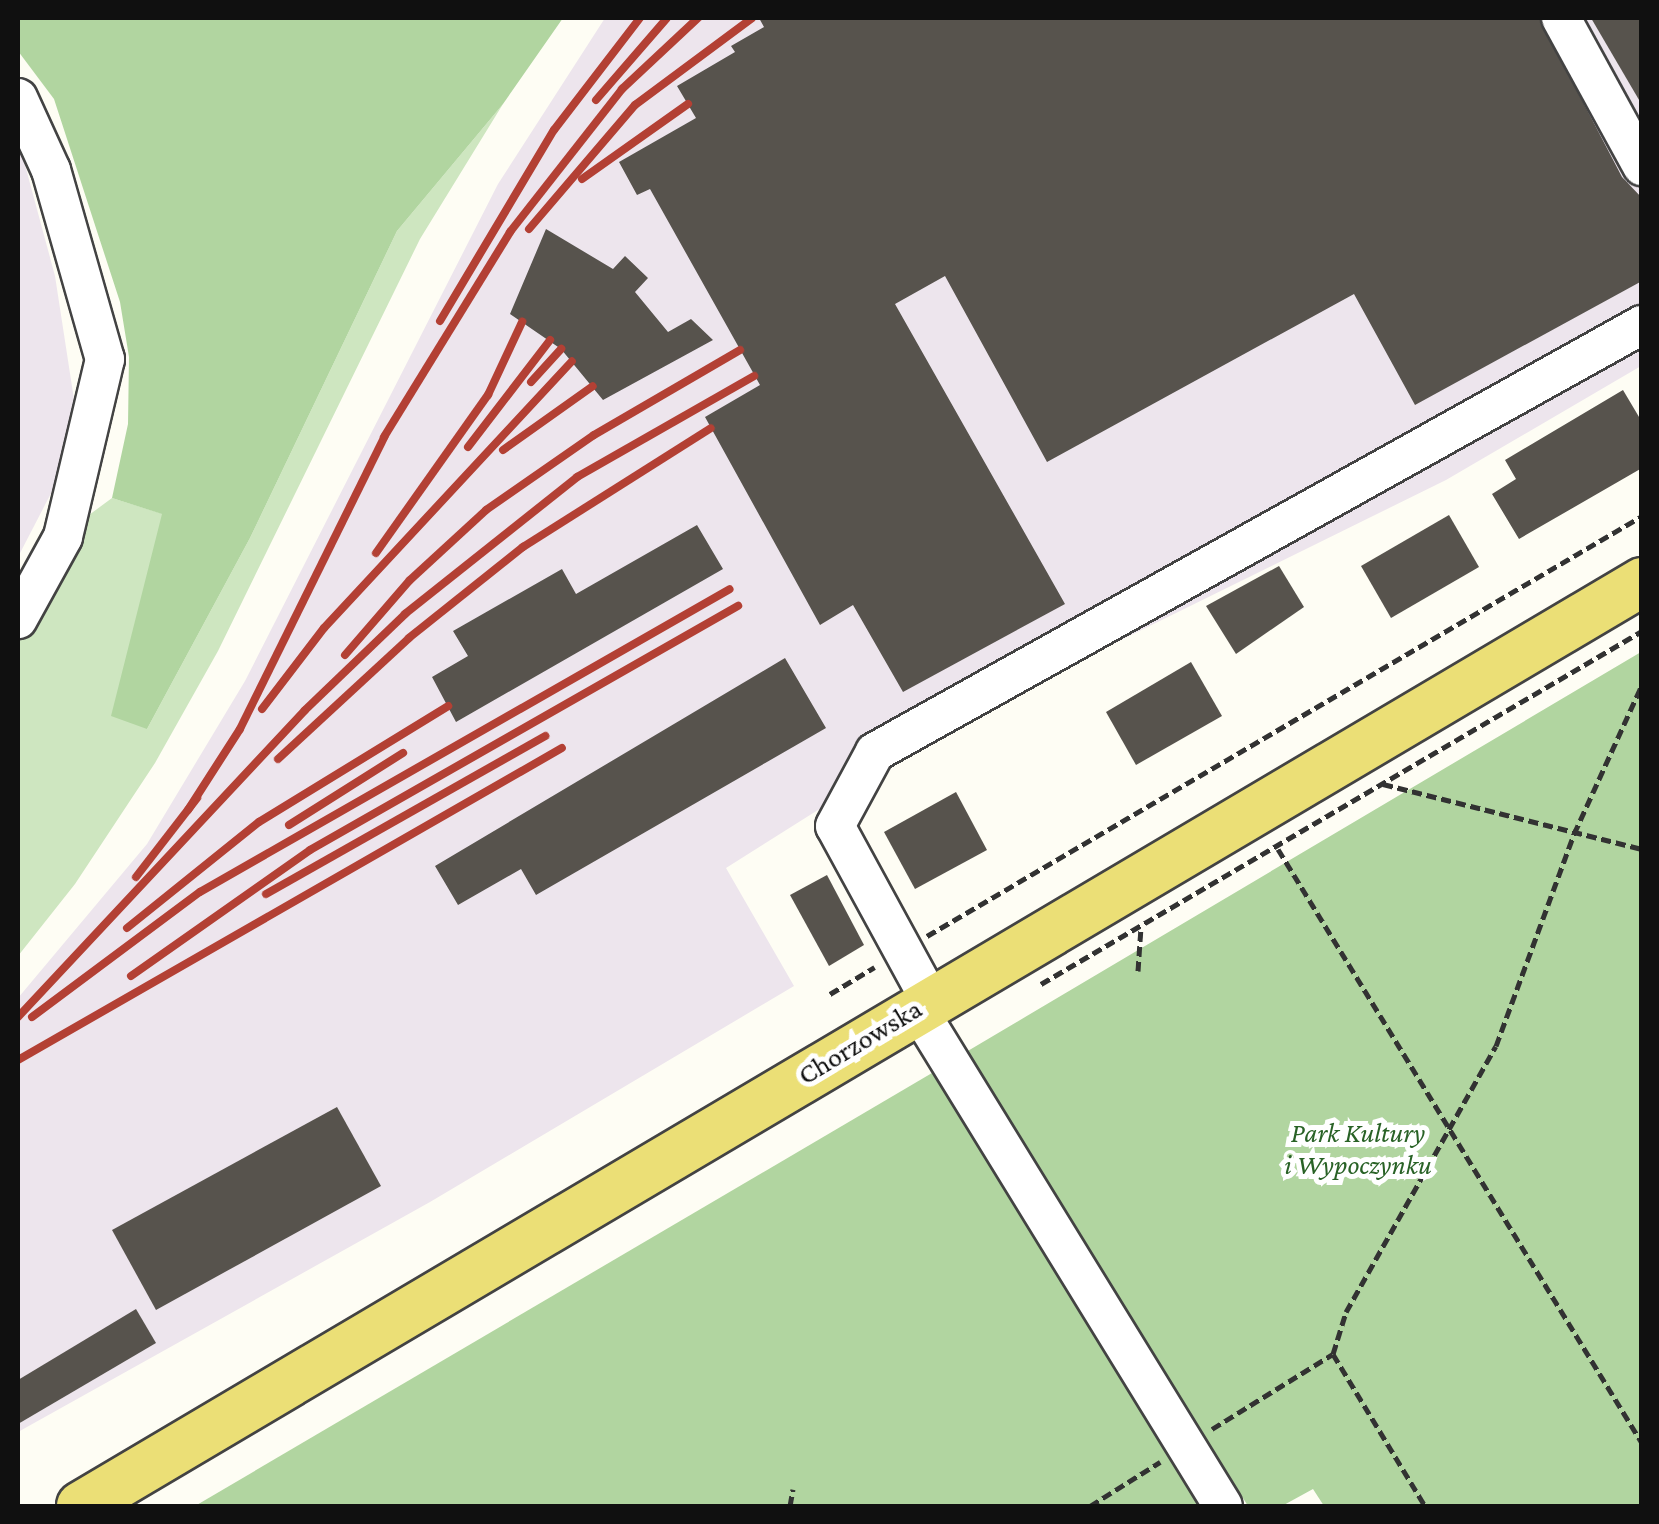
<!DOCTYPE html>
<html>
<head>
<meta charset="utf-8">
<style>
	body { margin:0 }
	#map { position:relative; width:1659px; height:1524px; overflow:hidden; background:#fefdf4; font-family:"Crimson Pro",serif }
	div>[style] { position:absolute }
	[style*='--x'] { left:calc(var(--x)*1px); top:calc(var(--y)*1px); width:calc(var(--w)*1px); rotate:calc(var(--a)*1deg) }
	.industrial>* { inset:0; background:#ede5ed }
	.green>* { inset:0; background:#cee6c0 }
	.forest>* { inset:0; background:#b1d5a0 }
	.building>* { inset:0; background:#57534d }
	.path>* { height:5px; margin-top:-2.5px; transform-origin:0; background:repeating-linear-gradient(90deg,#323232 0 10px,transparent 0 15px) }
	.roads { filter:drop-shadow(2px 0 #434343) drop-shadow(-2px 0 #434343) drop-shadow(0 2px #434343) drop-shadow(0 -2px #434343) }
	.minor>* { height:38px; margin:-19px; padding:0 19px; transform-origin:19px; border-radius:19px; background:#fff }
	.major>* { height:48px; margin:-24px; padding:0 24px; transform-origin:24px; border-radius:24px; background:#ebdf76 }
	.rail>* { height:8px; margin:-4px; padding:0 4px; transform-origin:4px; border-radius:4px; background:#b34034 }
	span { translate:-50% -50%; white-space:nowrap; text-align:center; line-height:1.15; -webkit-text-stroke:10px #fff; paint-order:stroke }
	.street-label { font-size:28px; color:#101010 }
	.park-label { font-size:28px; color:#296226; font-style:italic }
	.frame { position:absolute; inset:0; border:20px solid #101010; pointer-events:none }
</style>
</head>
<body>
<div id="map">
	<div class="industrial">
		<div style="clip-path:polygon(605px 18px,1641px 18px,1641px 366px,1446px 480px,967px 716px,726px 868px,794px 986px,430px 1202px,18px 1432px,18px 998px,147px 844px,245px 681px,498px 184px)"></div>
		<div style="clip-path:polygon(18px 139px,55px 276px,77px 419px,61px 474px,18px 557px)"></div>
	</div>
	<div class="green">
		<div style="clip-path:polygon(503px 104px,420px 239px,218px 651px,155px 763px,75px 884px,18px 956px,18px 641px,89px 515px,112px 498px,163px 514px,143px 605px,147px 729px,250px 538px,397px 231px)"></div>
	</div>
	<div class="forest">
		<div style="clip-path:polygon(18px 18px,563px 18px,503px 104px,397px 231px,250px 538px,147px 729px,111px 716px,162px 514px,112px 498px,128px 424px,129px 357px,120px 302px,54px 99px,18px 51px)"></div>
		<div style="clip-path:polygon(1641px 652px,1641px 1506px,1324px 1506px,1313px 1489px,1282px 1506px,1248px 1506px,961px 1055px)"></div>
		<div style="clip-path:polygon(932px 1073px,1209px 1506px,195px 1506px)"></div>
	</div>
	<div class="building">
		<div style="clip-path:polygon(759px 18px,1539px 18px,1622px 177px,1642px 198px,1642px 281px,1415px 405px,1354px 294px,1047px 462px,945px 276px,895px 304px,1065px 604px,903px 692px,853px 605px,820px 625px,705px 417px,760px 385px,650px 189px,637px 195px,619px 162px,696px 118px,677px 86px,735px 52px,731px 46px,764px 27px)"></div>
		<div style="clip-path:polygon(1591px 18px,1642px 18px,1642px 105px)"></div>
		<div style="clip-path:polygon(546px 229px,613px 269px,625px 256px,648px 278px,635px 292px,668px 332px,691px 319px,713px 340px,603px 400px,561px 349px,510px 314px)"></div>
		<div style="clip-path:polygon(1623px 390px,1642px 422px,1642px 468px,1519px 539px,1492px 494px,1516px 479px,1505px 460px)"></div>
		<div style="clip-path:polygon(1449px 515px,1479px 567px,1391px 618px,1361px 566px)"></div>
		<div style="clip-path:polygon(697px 525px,723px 569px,456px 722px,432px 677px,468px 656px,453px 631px,562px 569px,576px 594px)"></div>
		<div style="clip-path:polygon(1279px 566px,1304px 607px,1236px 654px,1206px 606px)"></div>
		<div style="clip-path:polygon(785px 658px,826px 728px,536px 895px,521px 869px,458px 905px,435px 866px)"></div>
		<div style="clip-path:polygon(1191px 662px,1222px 716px,1136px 765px,1106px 712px)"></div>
		<div style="clip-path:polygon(956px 792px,987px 850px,915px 889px,884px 832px)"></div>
		<div style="clip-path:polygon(827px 875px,864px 945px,829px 966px,790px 895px)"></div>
		<div style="clip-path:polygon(337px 1107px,381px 1186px,156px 1310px,112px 1230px)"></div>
		<div style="clip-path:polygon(136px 1309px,156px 1343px,18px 1424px,18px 1380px)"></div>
	</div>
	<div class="path">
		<div style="--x:1383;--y:784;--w:267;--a:14.1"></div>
		<div style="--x:1278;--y:849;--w:697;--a:58.5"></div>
		<div style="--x:927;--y:936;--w:829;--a:-30.43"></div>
		<div style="--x:1138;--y:971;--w:44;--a:-86.1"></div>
		<div style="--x:1041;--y:984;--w:697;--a:-30.43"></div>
		<div style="--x:830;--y:994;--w:52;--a:-31"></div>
		<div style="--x:1333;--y:1354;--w:178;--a:58.8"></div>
		<div style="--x:1212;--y:1429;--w:142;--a:-31.8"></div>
		<div style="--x:1333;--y:1354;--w:44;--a:-72.8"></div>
		<div style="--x:1346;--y:1312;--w:305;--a:-60.6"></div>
		<div style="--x:1496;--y:1046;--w:226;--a:-69.8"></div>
		<div style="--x:1574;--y:834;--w:164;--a:-65.5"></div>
		<div style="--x:790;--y:1506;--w:17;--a:-80"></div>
		<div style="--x:1090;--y:1506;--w:83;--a:-32.2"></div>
	</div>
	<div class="roads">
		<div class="minor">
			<div style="--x:1561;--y:18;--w:169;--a:61.3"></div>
			<div style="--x:18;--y:98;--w:79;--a:65.4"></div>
			<div style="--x:51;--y:170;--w:197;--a:74.1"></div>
			<div style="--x:105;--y:359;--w:183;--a:103.3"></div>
			<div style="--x:63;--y:537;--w:94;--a:118.8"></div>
			<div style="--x:930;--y:1000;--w:198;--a:-118.6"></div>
			<div style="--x:835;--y:826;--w:84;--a:-61.6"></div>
			<div style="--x:875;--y:752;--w:878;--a:-29.11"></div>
			<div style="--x:917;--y:1008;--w:584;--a:58.43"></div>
		</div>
		<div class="major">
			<div style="--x:81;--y:1506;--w:1814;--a:-30.62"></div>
		</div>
	</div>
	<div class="rail">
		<div style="--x:596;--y:100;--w:108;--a:-49.1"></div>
		<div style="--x:582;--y:179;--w:130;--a:-35.3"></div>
		<div style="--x:529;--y:229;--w:163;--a:-49.5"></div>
		<div style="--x:635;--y:105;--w:146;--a:-36.6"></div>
		<div style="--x:440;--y:321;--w:222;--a:-59.2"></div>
		<div style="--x:554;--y:130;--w:141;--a:-52.5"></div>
		<div style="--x:531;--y:382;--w:45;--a:-47.7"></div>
		<div style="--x:468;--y:447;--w:135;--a:-52.5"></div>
		<div style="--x:503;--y:450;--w:110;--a:-35.4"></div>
		<div style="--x:376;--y:553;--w:194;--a:-54.7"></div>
		<div style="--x:488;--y:395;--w:81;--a:-65"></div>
		<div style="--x:345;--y:655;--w:99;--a:-49.1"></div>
		<div style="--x:410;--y:580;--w:103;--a:-42.6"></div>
		<div style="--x:486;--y:510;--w:131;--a:-34.8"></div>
		<div style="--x:594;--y:435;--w:169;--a:-30.2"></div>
		<div style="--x:262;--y:709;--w:102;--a:-52.6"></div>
		<div style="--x:324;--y:628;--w:364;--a:-47.1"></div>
		<div style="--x:278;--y:759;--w:178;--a:-42.7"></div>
		<div style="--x:409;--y:638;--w:146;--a:-38.6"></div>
		<div style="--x:523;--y:547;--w:222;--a:-32.3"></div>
		<div style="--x:188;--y:810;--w:96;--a:-57.3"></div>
		<div style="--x:240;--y:729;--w:326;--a:-63.7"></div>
		<div style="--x:384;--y:437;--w:241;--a:-58.4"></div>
		<div style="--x:510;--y:232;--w:182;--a:-51.9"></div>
		<div style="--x:622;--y:89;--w:104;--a:-43.1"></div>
		<div style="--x:289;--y:825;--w:135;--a:-32.3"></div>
		<div style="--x:136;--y:877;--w:100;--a:-52.3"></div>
		<div style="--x:266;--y:894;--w:321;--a:-29.5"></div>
		<div style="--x:127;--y:928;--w:169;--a:-38.8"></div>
		<div style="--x:259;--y:822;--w:222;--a:-31.5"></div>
		<div style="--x:131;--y:976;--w:219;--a:-35.1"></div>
		<div style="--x:310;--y:850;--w:493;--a:-29.7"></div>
		<div style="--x:18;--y:1017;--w:420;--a:-46.9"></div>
		<div style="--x:305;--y:710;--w:139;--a:-43.8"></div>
		<div style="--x:405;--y:614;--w:220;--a:-38.5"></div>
		<div style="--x:577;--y:477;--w:204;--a:-29.7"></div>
		<div style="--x:32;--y:1017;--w:209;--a:-36.7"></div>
		<div style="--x:200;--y:892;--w:610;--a:-29.76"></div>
		<div style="--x:18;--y:1060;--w:627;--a:-29.84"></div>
	</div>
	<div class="street-label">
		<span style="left:860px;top:1042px;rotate:-31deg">Chorzowska</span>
	</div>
	<div class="park-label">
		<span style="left:1358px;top:1149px">Park Kultury<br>i Wypoczynku</span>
	</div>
	<div class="frame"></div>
</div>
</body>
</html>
